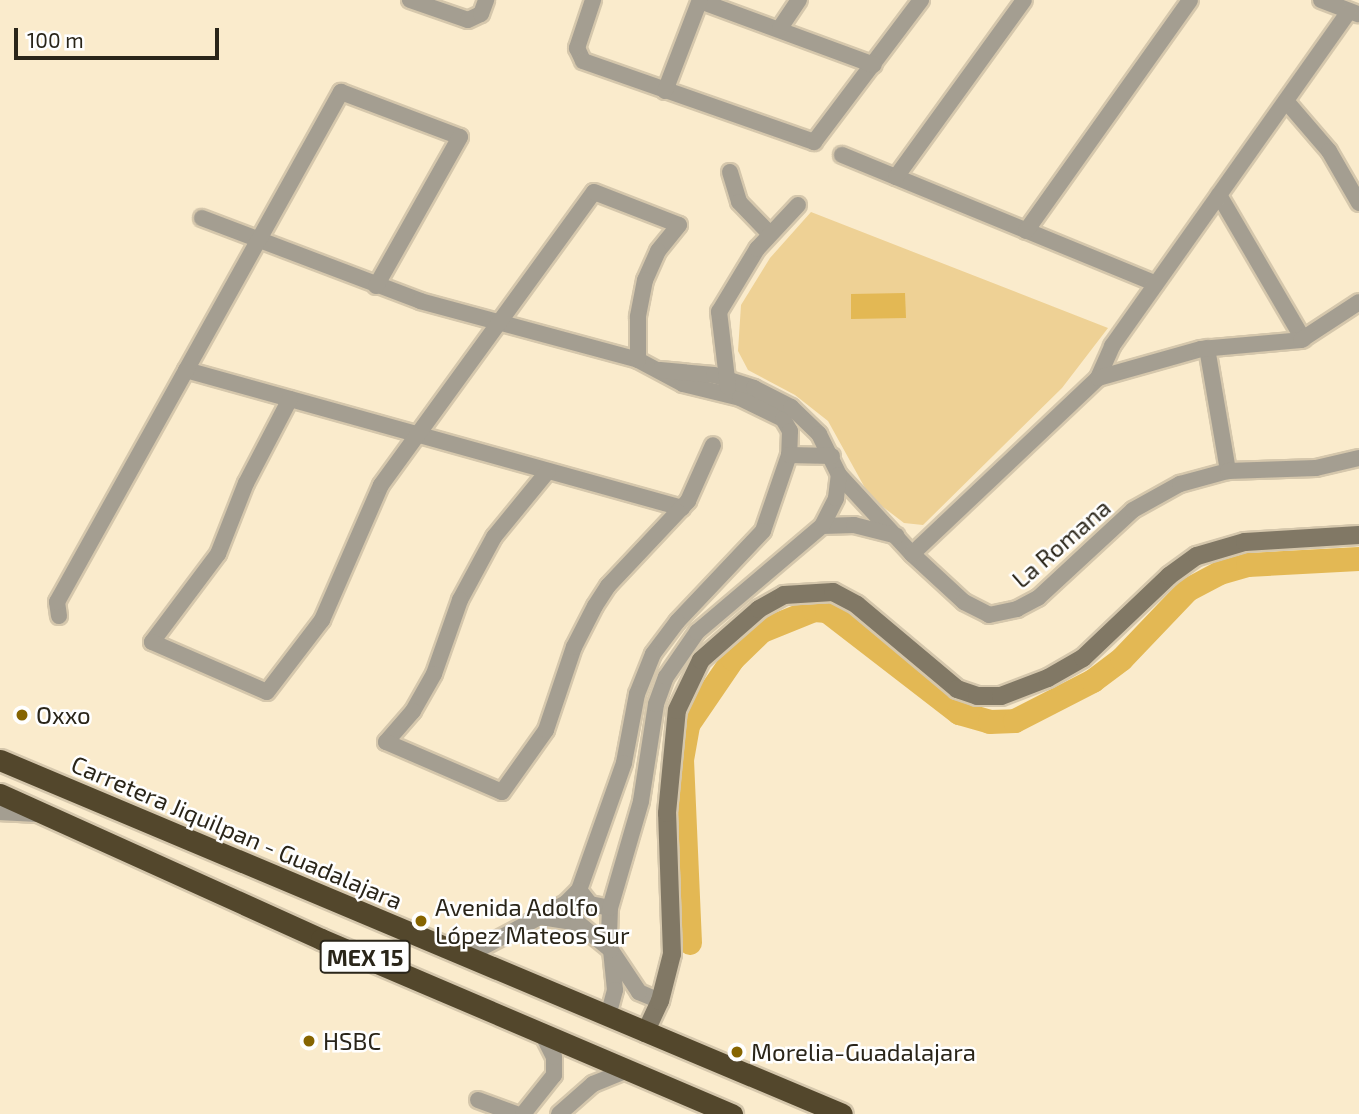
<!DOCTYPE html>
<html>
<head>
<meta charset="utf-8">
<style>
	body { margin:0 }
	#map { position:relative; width:1359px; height:1114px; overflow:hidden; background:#faebcc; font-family:"Exo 2",sans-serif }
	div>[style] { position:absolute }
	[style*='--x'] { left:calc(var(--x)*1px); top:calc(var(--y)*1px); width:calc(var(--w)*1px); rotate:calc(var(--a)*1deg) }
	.green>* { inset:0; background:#eed195 }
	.water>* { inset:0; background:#e3b854 }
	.river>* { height:24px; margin:-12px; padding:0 12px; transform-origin:12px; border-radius:12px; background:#e3b854 }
	.roads { filter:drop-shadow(2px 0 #d5c7ac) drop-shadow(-2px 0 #d5c7ac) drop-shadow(0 2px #d5c7ac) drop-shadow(0 -2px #d5c7ac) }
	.street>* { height:16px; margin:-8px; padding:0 8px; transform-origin:8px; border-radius:8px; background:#a49e91 }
	.secondary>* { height:18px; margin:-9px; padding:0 9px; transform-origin:9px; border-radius:9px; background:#817865 }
	.highway>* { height:21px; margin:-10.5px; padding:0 10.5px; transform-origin:10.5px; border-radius:10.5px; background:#53472c }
	.dots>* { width:19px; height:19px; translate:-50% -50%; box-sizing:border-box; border:4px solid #fff; border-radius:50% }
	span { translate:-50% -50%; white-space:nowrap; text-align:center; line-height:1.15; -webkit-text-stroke:5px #fff; paint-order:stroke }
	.shield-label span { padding:2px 5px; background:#fff; border:2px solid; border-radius:5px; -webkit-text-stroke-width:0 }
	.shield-label { font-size:23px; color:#2a2519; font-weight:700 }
	.street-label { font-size:24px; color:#2a2519 }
	.poi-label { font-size:24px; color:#2a2519 }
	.left { translate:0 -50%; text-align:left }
	.scale { position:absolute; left:14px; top:28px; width:205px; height:32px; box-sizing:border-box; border:4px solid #2a2519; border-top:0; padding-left:9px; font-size:21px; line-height:24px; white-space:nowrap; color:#2a2519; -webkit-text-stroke:5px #fff; paint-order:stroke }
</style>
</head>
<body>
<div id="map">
	<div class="green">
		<div style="clip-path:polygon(811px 212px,1108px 328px,1062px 388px,923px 525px,904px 523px,870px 497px,828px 421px,795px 395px,748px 370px,738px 351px,741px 305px,770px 258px)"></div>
	</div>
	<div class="water">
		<div style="clip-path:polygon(905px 293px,906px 318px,851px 319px,851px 294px)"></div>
	</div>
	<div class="river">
		<div style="--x:690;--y:943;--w:183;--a:-92.5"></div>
		<div style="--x:682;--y:760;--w:36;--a:-80"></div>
		<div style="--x:688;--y:725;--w:80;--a:-55.7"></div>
		<div style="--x:733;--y:659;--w:40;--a:-44"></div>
		<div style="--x:762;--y:631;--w:56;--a:-22"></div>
		<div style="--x:814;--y:610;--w:13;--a:4"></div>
		<div style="--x:827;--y:611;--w:167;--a:37.7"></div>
		<div style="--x:959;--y:713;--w:32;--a:16"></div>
		<div style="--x:990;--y:722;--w:25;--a:-2"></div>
		<div style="--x:1015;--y:721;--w:88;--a:-27.1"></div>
		<div style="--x:1093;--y:681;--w:36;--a:-37"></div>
		<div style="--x:1122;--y:659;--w:95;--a:-46.3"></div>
		<div style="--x:1188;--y:590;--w:36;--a:-28"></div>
		<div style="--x:1220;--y:573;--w:29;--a:-16"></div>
		<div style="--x:1248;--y:565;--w:111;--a:-3.1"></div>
	</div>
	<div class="roads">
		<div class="street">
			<div style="--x:410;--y:0;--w:61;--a:19"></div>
			<div style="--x:468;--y:20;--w:14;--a:-25"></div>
			<div style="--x:481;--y:14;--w:15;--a:-70"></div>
			<div style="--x:593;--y:0;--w:51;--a:108.4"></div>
			<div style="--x:577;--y:48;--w:14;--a:65"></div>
			<div style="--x:583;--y:61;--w:245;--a:19.3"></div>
			<div style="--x:814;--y:142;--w:178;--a:-53"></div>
			<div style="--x:1321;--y:0;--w:40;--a:21"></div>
			<div style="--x:700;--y:1;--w:185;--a:20.2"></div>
			<div style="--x:780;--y:28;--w:34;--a:-56"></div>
			<div style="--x:665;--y:91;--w:97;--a:-69"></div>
			<div style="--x:1286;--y:101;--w:66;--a:49.3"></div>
			<div style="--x:1329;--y:151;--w:60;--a:60"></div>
			<div style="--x:842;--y:155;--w:339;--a:22.3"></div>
			<div style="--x:730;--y:172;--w:31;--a:73"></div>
			<div style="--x:739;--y:202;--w:43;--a:45.9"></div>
			<div style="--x:896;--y:177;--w:218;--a:-54.1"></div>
			<div style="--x:1219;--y:195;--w:167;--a:59.7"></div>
			<div style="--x:202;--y:218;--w:233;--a:20.8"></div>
			<div style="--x:420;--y:301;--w:226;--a:15.1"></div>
			<div style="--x:638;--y:360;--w:51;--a:28.1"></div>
			<div style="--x:683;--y:384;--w:59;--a:13.8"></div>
			<div style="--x:740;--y:398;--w:48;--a:26"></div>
			<div style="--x:783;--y:419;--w:14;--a:60"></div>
			<div style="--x:790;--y:431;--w:24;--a:92"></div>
			<div style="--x:789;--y:455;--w:80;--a:108.9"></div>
			<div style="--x:763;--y:531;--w:125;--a:133.4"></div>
			<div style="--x:677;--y:622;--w:40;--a:127"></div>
			<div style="--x:653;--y:654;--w:43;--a:111.8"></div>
			<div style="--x:637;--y:694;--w:70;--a:100.7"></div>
			<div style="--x:624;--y:763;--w:135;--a:109.5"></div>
			<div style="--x:579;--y:890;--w:18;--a:135"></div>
			<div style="--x:566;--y:903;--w:115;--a:152.1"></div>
			<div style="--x:1026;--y:231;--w:283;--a:-54.6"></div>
			<div style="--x:1207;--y:348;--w:125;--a:80.3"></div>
			<div style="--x:186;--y:370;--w:515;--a:15.55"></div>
			<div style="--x:660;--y:370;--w:54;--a:5.3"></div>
			<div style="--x:714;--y:375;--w:42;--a:18"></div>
			<div style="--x:754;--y:388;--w:42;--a:27.2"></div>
			<div style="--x:791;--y:407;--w:39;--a:44"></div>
			<div style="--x:819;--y:434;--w:46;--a:64"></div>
			<div style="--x:839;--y:475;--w:108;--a:47.3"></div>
			<div style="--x:912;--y:554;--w:71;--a:42.7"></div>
			<div style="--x:964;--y:602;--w:28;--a:27"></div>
			<div style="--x:989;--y:615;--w:29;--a:-12"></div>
			<div style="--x:1017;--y:609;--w:24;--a:-28"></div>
			<div style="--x:1038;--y:598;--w:129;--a:-42.8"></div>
			<div style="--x:1133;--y:510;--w:54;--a:-29"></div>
			<div style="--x:1180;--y:484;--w:50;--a:-15.2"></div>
			<div style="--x:1228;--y:471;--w:88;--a:-2"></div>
			<div style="--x:1316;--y:468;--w:44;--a:-13.1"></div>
			<div style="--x:1098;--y:378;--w:35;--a:-66"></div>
			<div style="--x:1112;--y:346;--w:410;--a:-54.7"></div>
			<div style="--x:728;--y:387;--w:76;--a:-96.8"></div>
			<div style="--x:719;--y:312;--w:74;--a:-58.9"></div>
			<div style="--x:757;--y:249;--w:60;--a:-47"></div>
			<div style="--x:290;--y:399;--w:95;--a:117.6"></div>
			<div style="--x:246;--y:483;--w:76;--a:111.5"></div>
			<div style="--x:218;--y:554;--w:110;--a:126.9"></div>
			<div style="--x:152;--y:642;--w:125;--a:23.5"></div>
			<div style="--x:267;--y:692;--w:91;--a:-52.6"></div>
			<div style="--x:322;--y:620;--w:147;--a:-66.4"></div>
			<div style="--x:381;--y:485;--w:362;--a:-54"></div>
			<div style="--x:594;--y:192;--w:91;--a:21.2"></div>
			<div style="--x:679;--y:225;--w:33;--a:129"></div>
			<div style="--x:658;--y:251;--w:32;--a:114"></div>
			<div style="--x:645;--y:280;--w:38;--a:101"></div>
			<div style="--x:638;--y:317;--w:43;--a:90"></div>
			<div style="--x:789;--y:455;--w:43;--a:1.3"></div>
			<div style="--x:548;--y:471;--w:85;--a:129.3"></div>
			<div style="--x:494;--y:537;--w:72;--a:118.4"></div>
			<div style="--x:460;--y:600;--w:78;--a:109.4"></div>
			<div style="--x:434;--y:674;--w:43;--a:119.6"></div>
			<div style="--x:413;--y:711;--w:41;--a:131.1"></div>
			<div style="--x:386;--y:742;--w:126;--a:23.3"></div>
			<div style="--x:502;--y:792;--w:76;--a:-54.6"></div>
			<div style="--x:546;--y:730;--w:88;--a:-71.4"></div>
			<div style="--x:574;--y:647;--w:46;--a:-62.9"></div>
			<div style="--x:595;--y:606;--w:24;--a:-57"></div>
			<div style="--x:608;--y:586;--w:117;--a:-46.7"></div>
			<div style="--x:688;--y:501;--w:61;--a:-65.9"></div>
			<div style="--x:822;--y:526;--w:32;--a:-2"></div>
			<div style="--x:854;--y:525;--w:44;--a:14.3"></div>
			<div style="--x:912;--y:554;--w:256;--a:-43.4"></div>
			<div style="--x:1098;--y:378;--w:107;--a:-15.7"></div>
			<div style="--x:1201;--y:349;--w:100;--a:-5.1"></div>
			<div style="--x:1301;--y:340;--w:69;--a:-33.2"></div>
			<div style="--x:59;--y:616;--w:14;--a:-98"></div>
			<div style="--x:57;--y:602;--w:584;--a:-60.89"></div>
			<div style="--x:341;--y:92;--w:127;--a:20.7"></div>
			<div style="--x:460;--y:137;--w:171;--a:119.4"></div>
			<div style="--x:0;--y:812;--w:39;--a:3"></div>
			<div style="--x:579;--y:890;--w:18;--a:52"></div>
			<div style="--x:590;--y:904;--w:20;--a:11"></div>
			<div style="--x:541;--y:917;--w:37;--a:9"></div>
			<div style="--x:578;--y:923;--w:43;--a:39.3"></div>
			<div style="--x:611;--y:950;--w:40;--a:84.3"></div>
			<div style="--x:615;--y:990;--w:28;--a:105"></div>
			<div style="--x:660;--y:1001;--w:23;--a:-157"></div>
			<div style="--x:639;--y:992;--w:50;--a:-123.7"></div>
			<div style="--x:611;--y:950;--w:14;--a:-98"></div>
			<div style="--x:609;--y:936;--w:28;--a:-88"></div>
			<div style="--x:610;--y:908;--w:111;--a:-73.8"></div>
			<div style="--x:641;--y:801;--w:98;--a:-81.2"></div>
			<div style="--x:656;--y:704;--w:29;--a:-70"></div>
			<div style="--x:666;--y:677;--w:55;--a:-55.4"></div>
			<div style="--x:697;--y:632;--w:164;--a:-40.3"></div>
			<div style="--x:822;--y:526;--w:31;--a:-63"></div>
			<div style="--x:836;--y:498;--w:23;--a:-83"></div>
			<div style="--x:478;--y:1100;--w:40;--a:20.2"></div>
			<div style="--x:523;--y:1114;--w:50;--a:-51.5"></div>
			<div style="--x:554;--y:1075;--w:18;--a:-90"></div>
			<div style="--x:554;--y:1057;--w:27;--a:-117"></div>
			<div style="--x:559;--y:1114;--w:45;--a:-41.4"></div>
			<div style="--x:593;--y:1084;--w:37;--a:-22"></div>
		</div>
		<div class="secondary">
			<div style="--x:645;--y:1033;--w:35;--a:-65"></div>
			<div style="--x:660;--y:1001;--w:49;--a:-75.7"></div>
			<div style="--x:672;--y:954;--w:141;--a:-92"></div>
			<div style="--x:667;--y:813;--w:103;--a:-84.5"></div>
			<div style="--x:677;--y:710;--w:55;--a:-64.4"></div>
			<div style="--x:701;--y:660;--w:77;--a:-41.3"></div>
			<div style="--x:759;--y:609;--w:29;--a:-29"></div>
			<div style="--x:784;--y:595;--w:49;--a:-3.5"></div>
			<div style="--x:833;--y:592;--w:27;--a:28"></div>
			<div style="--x:857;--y:605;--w:131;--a:40"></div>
			<div style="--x:957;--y:689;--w:21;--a:19"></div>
			<div style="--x:977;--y:696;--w:24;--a:0"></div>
			<div style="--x:1001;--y:696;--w:50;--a:-21"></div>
			<div style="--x:1048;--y:678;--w:40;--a:-29.7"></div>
			<div style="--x:1083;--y:658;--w:119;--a:-43.6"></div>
			<div style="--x:1169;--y:576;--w:34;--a:-36"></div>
			<div style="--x:1197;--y:556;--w:50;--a:-16.3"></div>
			<div style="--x:1245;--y:542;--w:114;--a:-3.5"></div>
		</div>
		<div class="highway">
			<div style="--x:0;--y:760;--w:913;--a:22.8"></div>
			<div style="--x:0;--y:794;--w:352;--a:24.3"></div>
			<div style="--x:321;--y:939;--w:447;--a:23.1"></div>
		</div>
	</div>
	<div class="dots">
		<div style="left:22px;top:715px;background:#866400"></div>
		<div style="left:421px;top:921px;background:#866400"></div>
		<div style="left:309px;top:1041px;background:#866400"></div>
		<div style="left:737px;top:1052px;background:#866400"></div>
	</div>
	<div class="shield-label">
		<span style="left:365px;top:957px">MEX 15</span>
	</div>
	<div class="street-label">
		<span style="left:1061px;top:543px;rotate:-41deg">La Romana</span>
		<span style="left:237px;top:832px;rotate:23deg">Carretera Jiquilpan - Guadalajara</span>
	</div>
	<div class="poi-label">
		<span class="left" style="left:36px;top:715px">Oxxo</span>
		<span class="left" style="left:435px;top:921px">Avenida Adolfo<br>López Mateos Sur</span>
		<span class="left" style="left:323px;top:1041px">HSBC</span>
		<span class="left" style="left:751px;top:1052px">Morelia-Guadalajara</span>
	</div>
	<div class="scale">100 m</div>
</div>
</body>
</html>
